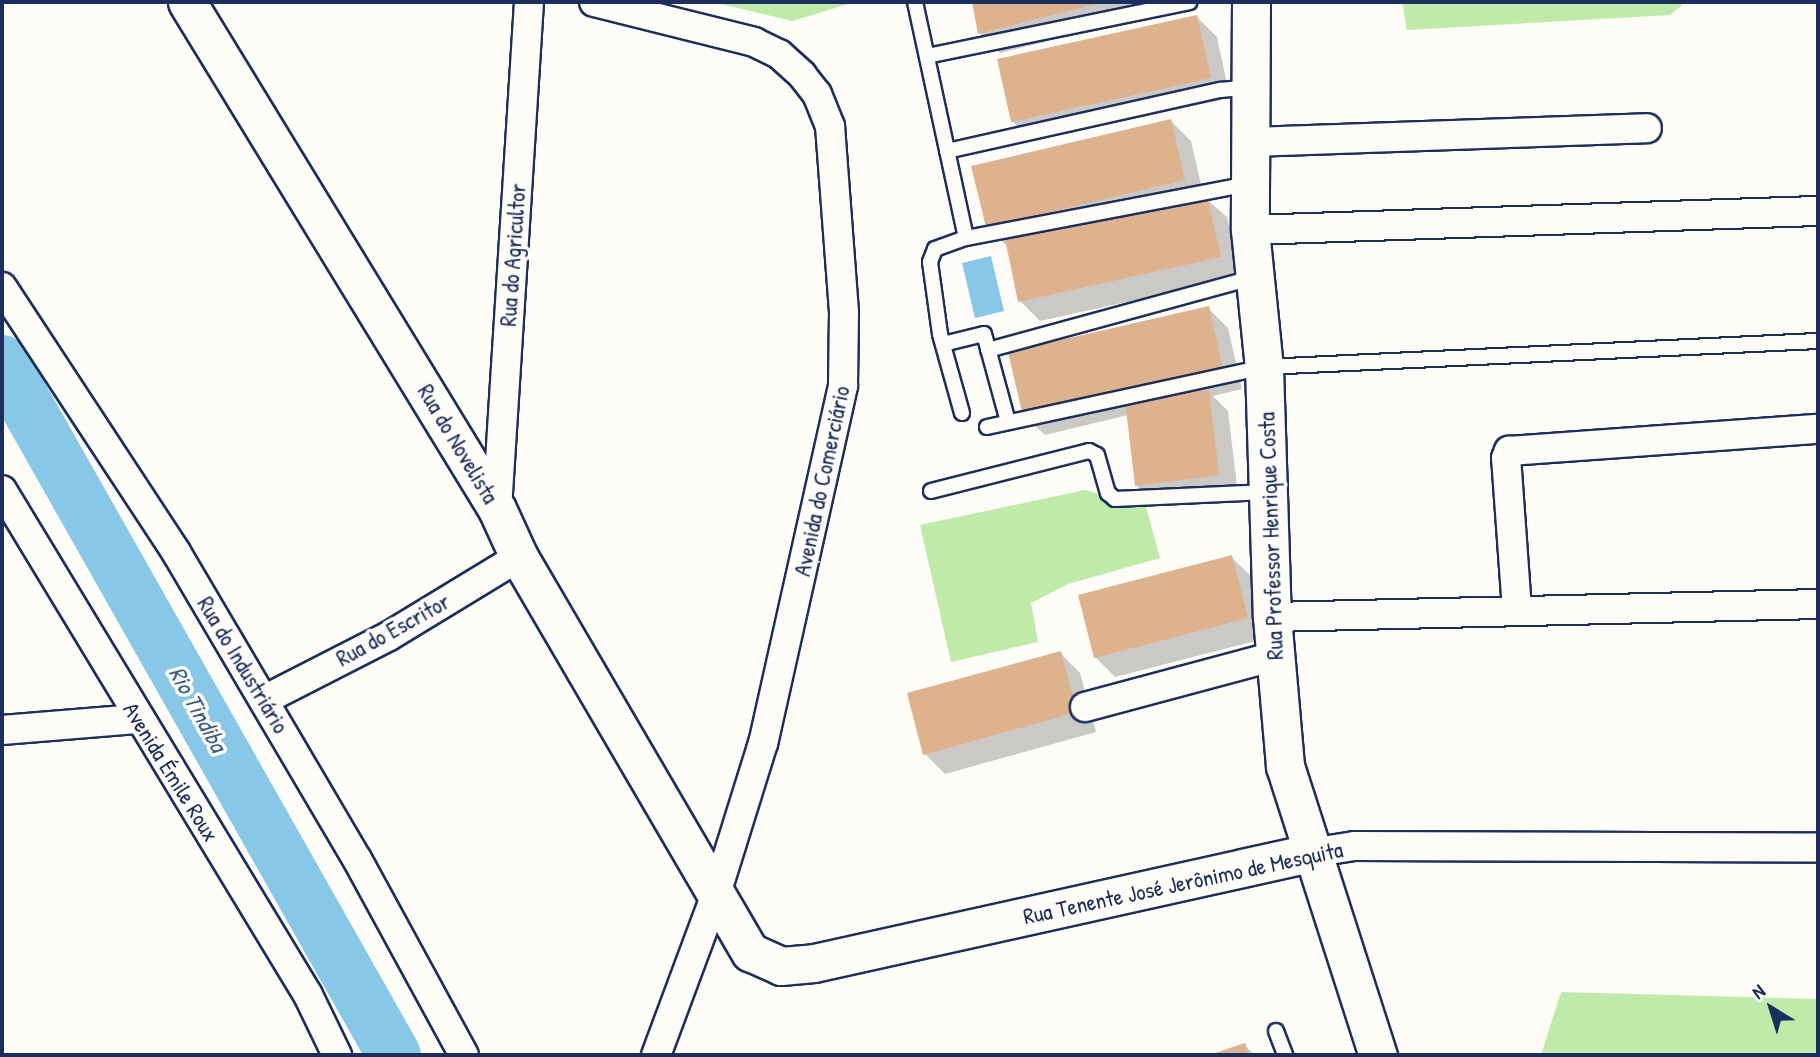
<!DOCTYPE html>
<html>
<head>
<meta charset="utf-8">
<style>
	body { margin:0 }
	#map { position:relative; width:1820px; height:1057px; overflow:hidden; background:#fdfcf7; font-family:"Patrick Hand",sans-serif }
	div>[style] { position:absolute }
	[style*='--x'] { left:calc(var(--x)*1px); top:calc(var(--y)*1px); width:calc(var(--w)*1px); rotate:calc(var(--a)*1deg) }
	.green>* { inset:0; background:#bfeaa7 }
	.water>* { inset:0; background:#87c7e8 }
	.shadow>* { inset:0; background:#0003 }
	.river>* { height:54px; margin:-27px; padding:0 27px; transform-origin:27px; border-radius:27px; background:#87c7e8 }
	.building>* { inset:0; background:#ddb28d }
	.roads { filter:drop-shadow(2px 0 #1b2f5e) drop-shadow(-2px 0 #1b2f5e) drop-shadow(0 2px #1b2f5e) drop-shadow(0 -2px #1b2f5e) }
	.service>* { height:14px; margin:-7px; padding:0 7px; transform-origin:7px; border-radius:7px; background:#fdfcf7 }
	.minor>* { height:28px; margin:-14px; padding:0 14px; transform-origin:14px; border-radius:14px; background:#fdfcf7 }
	.tertiary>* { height:37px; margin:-18.5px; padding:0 18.5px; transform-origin:18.5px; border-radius:18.5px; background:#fdfcf7 }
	span { translate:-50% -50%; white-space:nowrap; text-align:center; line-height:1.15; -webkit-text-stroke:7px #fdfcf7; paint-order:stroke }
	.street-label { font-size:23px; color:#1b2f5e }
	.water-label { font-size:24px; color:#3b5d87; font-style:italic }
	.frame { position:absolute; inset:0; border:4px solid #1b2f5e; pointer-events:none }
	.north { position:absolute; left:1736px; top:973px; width:70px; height:70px; -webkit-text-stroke:5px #fdfcf7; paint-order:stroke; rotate:322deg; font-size:19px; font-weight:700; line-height:28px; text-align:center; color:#1b2f5e }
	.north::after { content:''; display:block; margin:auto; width:24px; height:32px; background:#1b2f5e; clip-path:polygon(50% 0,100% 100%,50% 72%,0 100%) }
</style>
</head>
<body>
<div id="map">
	<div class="green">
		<div style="clip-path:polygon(713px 2px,855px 2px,792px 21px)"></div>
		<div style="clip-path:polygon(1402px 2px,1686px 2px,1670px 15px,1407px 30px)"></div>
		<div style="clip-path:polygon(1085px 490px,1146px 507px,1160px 558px,1068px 584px,1031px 603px,1038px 642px,951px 662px,920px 525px)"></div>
		<div style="clip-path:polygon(1561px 992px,1818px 999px,1818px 1055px,1541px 1055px)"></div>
	</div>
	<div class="water">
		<div style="clip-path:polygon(991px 256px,1004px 311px,975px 318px,962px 263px)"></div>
	</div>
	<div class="shadow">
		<div style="clip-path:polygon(973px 2px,1200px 2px,1000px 53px,980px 33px)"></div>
		<div style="clip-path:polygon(1197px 17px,1217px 37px,1230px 98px,1032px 141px,1012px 121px)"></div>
		<div style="clip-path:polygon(1171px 121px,1191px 141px,1204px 197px,1227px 217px,1240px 277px,1040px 321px,1020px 301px,1008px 247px,987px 226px)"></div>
		<div style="clip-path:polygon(1208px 308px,1228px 328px,1242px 389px,1213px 396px,1228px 411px,1238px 495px,1156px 505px,1136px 485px,1128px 415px,1045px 435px,1024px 415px)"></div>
		<div style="clip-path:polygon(1231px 557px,1252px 577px,1267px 638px,1115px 677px,1095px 657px)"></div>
		<div style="clip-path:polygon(1060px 653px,1080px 673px,1096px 732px,945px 774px,925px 754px)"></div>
		<div style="clip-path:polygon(1244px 1045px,1255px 1055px,1212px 1055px)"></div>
	</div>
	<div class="river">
		<div style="--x:2;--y:362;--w:796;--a:60.51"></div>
	</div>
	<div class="building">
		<div style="clip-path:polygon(972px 2px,1100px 2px,1100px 3px,978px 34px)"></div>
		<div style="clip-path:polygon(1197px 15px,1211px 78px,1011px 122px,997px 59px)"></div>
		<div style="clip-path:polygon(1171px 119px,1185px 180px,986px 227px,971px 166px)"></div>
		<div style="clip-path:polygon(1207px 195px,1221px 257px,1018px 302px,1005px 239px)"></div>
		<div style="clip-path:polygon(1209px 306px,1223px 369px,1023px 416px,1008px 352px)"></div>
		<div style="clip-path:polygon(1209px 390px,1219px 475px,1135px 486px,1125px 400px)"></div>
		<div style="clip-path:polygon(1232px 555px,1248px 618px,1094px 658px,1078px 595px)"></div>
		<div style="clip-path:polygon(1061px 651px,1077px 712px,923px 755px,907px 693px)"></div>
		<div style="clip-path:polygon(1245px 1043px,1249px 1055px,1209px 1055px)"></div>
	</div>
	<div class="roads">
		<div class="service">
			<div style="--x:915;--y:2;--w:241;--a:77.8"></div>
			<div style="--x:966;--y:238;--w:288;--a:-10.8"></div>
			<div style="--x:927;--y:56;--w:268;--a:-11.6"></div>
			<div style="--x:947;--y:151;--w:281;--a:-12.6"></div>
			<div style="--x:1221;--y:90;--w:29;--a:-6"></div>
			<div style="--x:943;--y:344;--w:42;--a:-13.7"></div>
			<div style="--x:984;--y:334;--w:91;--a:74.7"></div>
			<div style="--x:988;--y:350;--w:276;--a:-15.3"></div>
			<div style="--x:962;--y:413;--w:82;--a:-105.6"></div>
			<div style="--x:940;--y:334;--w:73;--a:-97.9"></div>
			<div style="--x:930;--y:262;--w:14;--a:-69"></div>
			<div style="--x:935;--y:249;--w:33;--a:-20"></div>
			<div style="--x:987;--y:427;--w:283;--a:-12.2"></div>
			<div style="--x:1264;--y:367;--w:555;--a:-2.69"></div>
			<div style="--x:931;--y:491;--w:163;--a:-14.2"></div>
			<div style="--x:1089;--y:451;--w:9;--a:27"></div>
			<div style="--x:1097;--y:455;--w:40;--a:74"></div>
			<div style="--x:1108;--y:493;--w:9;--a:41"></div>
			<div style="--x:1115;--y:499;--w:152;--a:-2.6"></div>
			<div style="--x:1276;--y:1031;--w:26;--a:69"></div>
		</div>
		<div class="minor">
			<div style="--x:594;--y:2;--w:165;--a:14"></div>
			<div style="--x:754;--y:42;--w:28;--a:26"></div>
			<div style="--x:779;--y:54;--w:31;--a:42"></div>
			<div style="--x:802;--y:75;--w:24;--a:52"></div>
			<div style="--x:817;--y:94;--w:35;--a:68"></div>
			<div style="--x:830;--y:126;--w:188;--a:85.7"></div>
			<div style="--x:844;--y:313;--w:73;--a:90.8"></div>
			<div style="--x:843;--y:386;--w:366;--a:102.6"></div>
			<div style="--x:763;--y:743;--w:158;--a:107.3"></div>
			<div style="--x:716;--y:894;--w:172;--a:110.4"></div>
			<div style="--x:1251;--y:142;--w:396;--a:-2"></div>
			<div style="--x:1250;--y:230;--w:568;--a:-1.92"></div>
			<div style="--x:2;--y:287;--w:317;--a:56.7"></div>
			<div style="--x:176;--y:552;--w:356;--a:59.5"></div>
			<div style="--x:357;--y:859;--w:223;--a:61.4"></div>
			<div style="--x:2;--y:490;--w:590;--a:58.79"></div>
			<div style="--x:308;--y:995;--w:67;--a:64.2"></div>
			<div style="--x:497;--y:509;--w:508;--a:-86.39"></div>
			<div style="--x:1517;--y:610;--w:152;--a:-94.1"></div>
			<div style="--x:1506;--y:458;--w:8;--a:-67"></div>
			<div style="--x:1509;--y:451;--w:310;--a:-4.1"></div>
			<div style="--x:1272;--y:617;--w:546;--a:-1.36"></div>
			<div style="--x:264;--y:700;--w:140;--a:-27.1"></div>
			<div style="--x:389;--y:636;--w:152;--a:-31.3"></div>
			<div style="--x:1085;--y:707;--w:197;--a:-15"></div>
			<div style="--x:2;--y:730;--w:135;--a:-4.7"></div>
			<div style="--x:1310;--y:853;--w:45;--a:-9"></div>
			<div style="--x:1354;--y:846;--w:464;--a:0.2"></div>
		</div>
		<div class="tertiary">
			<div style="--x:187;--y:2;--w:594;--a:58.56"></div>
			<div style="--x:497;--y:509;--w:53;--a:65.4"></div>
			<div style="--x:519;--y:557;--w:458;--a:59.7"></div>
			<div style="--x:750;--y:952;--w:34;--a:24"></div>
			<div style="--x:781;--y:966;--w:33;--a:-5"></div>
			<div style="--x:814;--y:963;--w:508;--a:-12.5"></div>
			<div style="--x:1251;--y:2;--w:228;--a:90.3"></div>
			<div style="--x:1250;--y:230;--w:138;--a:84.2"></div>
			<div style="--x:1264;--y:367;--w:250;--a:88.2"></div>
			<div style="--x:1272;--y:617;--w:150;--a:85"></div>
			<div style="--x:1285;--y:766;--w:304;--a:72.2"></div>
		</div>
	</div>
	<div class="street-label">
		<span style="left:513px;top:255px;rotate:-86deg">Rua do Agricultor</span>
		<span style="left:458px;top:444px;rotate:59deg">Rua do Novelista</span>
		<span style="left:822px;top:481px;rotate:-78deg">Avenida do Comerciário</span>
		<span style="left:1271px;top:536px;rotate:-92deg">Rua Professor Henrique Costa</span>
		<span style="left:393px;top:630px;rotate:-29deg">Rua do Escritor</span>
		<span style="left:243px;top:665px;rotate:59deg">Rua do Industriário</span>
		<span style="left:171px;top:772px;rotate:58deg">Avenida Émile Roux</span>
		<span style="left:1183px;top:883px;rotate:-12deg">Rua Tenente José Jerônimo de Mesquita</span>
	</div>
	<div class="water-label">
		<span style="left:198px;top:709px;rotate:61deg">Rio Tindiba</span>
	</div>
	<div class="frame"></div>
	<div class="north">N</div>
</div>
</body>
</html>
